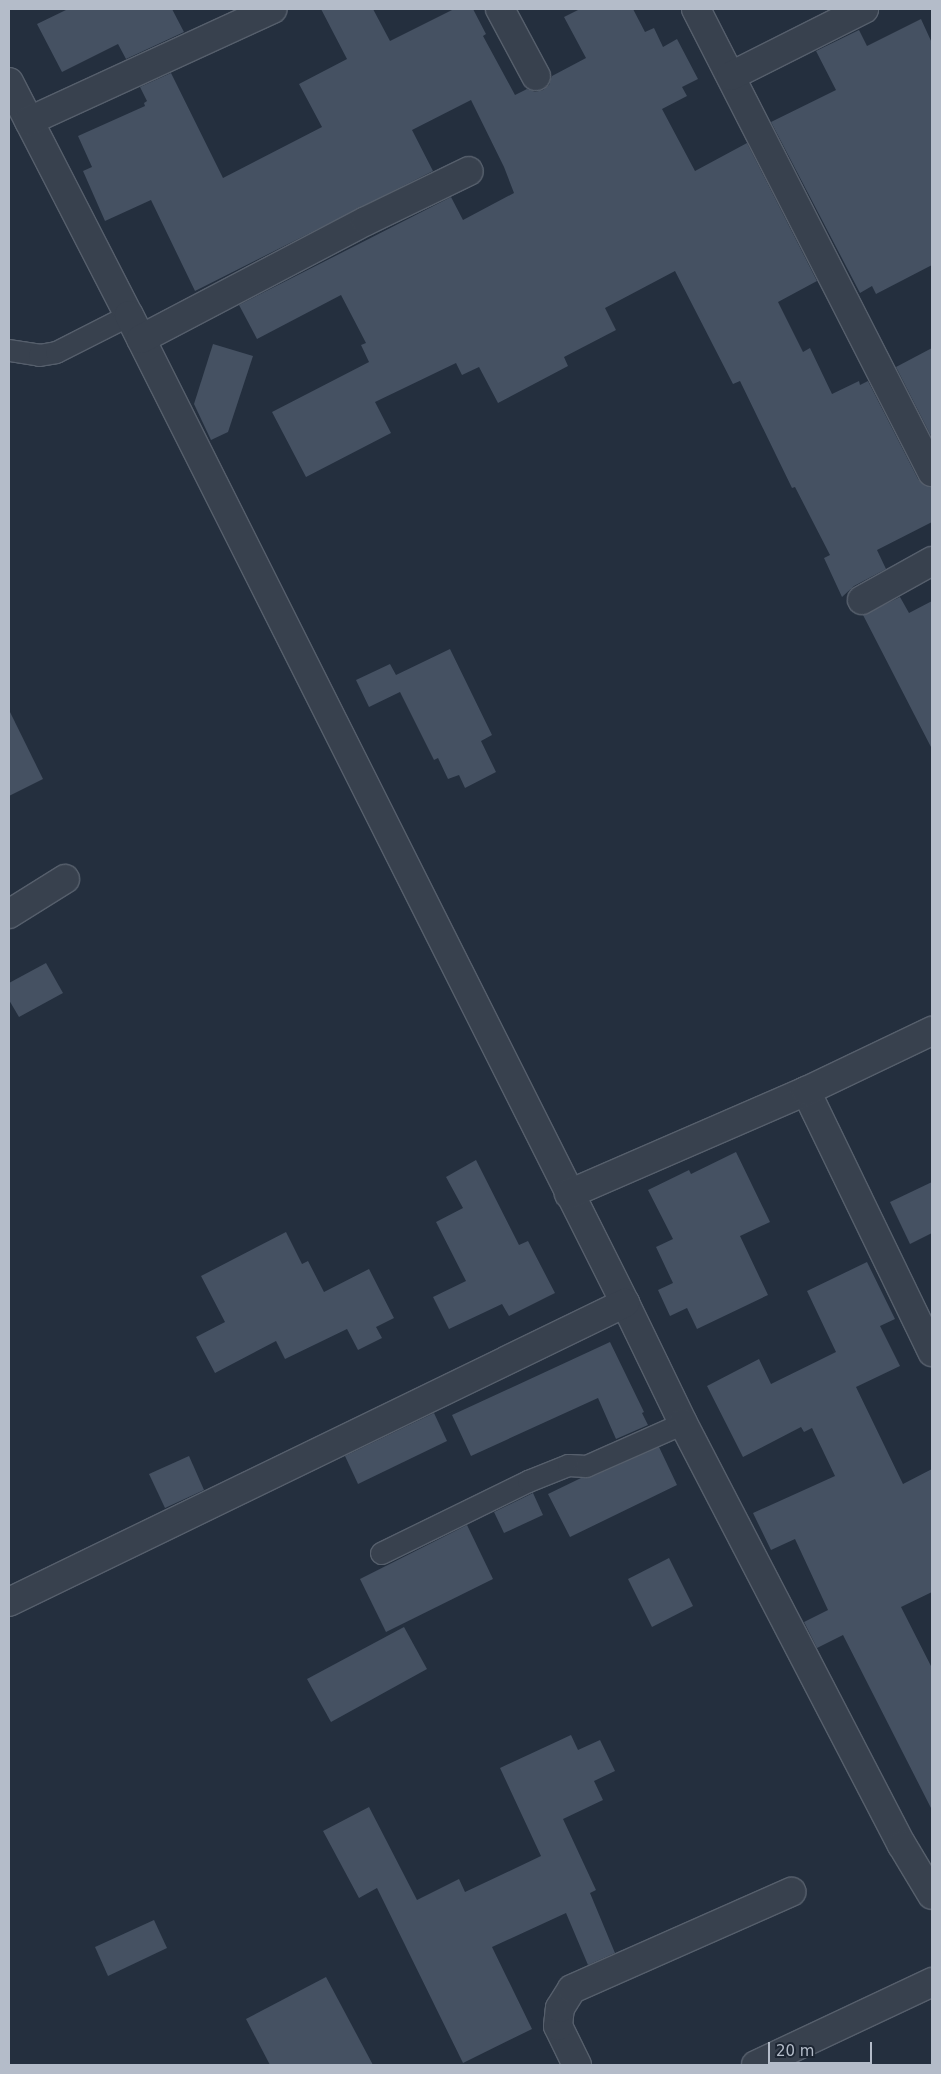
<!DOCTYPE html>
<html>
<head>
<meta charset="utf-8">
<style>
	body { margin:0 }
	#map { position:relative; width:941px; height:2074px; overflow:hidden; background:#242f3e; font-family:"DejaVu Sans",sans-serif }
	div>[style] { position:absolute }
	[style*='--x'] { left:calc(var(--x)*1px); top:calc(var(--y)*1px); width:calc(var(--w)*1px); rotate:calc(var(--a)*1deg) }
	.building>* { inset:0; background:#455162 }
	.roads { filter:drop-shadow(1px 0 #565f6c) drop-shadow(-1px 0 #565f6c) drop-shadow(0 1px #565f6c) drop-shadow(0 -1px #565f6c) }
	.lane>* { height:21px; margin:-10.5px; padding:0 10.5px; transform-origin:10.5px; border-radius:10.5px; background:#38414e }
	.street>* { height:28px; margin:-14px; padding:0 14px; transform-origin:14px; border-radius:14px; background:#38414e }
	span { translate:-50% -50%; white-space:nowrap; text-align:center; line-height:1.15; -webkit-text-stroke:4.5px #1d2633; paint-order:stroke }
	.frame { position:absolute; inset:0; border:10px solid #b4bcc9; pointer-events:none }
	.scale { position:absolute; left:768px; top:2042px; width:104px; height:22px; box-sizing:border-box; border:2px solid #b4bcc9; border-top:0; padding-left:6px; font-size:15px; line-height:18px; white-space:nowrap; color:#b4bcc9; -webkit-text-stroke:4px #1d2633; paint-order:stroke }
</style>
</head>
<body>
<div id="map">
	<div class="building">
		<div style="clip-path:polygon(68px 9px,172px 9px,184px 32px,126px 59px,118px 44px,62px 72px,37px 24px)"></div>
		<div style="clip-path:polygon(321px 9px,373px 9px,390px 41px,454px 9px,473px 9px,486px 34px,483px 36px,515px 95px,527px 89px,535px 92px,543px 90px,549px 85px,552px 76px,586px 58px,564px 17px,580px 9px,633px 9px,645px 32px,654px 28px,663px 47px,677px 39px,698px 79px,682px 87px,687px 96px,662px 109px,695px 171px,747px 143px,817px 281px,778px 302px,803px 352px,810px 348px,832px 394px,859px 381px,860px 385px,868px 381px,918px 479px,924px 485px,932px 487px,932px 522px,877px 550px,886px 569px,854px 586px,842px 597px,824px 558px,830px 555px,795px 487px,792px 488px,740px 381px,733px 384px,675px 271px,605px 308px,616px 330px,564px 357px,568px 366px,498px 403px,479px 367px,462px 375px,456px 363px,375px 402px,391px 433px,306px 477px,272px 412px,369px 362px,361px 345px,366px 343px,341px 295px,257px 339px,239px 305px,451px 197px,463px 220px,514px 193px,504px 167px,471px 100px,412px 130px,433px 171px,195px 291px,151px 200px,105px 221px,83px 171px,92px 167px,78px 136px,145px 106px,144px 103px,147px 101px,140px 87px,171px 73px,223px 178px,322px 127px,299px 84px,347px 59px)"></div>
		<div style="clip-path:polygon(921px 19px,932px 43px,932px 265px,876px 294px,872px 286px,860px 293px,771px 122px,836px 90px,816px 51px,859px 30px,867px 46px)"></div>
		<div style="clip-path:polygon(213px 344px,253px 356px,228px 432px,211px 440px,194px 404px)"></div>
		<div style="clip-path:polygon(932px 348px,932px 438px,896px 367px)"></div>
		<div style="clip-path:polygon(900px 597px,909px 613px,932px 601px,932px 749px,863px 615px)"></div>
		<div style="clip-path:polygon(450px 649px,492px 735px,481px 741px,496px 772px,465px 788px,459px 775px,448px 779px,438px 758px,434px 760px,400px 692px,369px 707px,356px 680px,390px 664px,396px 675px)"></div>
		<div style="clip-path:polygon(9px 710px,43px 779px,9px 796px)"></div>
		<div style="clip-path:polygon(46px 963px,63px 993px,19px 1017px,9px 1000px,9px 983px)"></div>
		<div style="clip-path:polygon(736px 1152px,770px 1222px,740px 1236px,768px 1295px,697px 1329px,687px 1308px,670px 1316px,658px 1290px,673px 1283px,656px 1247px,673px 1239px,648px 1190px,689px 1170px,691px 1174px)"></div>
		<div style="clip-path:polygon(476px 1160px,519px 1245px,528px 1241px,555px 1293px,509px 1316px,502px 1304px,449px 1329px,433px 1297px,466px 1281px,436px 1222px,463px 1208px,446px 1177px)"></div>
		<div style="clip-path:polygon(932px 1182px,932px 1233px,910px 1244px,890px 1202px)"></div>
		<div style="clip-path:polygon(286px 1232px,302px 1264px,308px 1261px,324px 1292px,369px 1269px,394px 1318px,376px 1327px,382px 1338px,358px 1350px,347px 1329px,285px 1359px,276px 1341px,215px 1373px,196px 1337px,225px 1322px,201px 1276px)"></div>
		<div style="clip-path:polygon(867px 1262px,895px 1319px,880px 1326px,900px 1366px,856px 1387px,903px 1484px,932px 1469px,932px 1592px,901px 1607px,932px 1668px,932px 1810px,843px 1635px,817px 1648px,804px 1622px,828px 1610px,795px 1539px,771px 1550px,753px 1513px,835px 1476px,812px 1428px,804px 1432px,801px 1427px,743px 1457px,707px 1386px,759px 1359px,771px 1384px,836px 1352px,807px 1291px)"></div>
		<div style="clip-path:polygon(610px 1342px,644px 1412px,642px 1413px,648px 1425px,616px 1439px,598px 1398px,471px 1456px,452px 1415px)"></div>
		<div style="clip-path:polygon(434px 1413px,447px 1441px,358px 1484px,345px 1456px)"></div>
		<div style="clip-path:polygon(659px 1447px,677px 1485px,570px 1537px,548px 1494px,581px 1478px,591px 1477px)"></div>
		<div style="clip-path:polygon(189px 1456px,204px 1490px,165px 1508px,149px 1474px)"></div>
		<div style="clip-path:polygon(533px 1493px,543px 1515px,504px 1533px,494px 1512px)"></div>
		<div style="clip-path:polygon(467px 1525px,493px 1579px,386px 1632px,360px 1579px)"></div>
		<div style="clip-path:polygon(669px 1558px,693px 1606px,652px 1627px,628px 1579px)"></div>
		<div style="clip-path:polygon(404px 1627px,427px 1669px,331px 1722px,307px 1679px)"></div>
		<div style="clip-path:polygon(571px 1735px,578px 1750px,600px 1740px,615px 1771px,594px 1781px,603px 1800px,563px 1819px,596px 1890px,590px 1893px,615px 1953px,588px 1965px,566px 1913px,492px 1947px,532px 2029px,463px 2063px,377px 1888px,359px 1898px,323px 1831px,369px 1807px,417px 1900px,459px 1879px,465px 1892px,541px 1856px,500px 1768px)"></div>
		<div style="clip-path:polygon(154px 1920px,167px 1948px,108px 1976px,95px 1947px)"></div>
		<div style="clip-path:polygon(326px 1977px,373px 2065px,270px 2065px,246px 2019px)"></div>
	</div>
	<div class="roads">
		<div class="lane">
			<div style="--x:9;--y:350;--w:30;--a:9"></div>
			<div style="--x:39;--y:355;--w:17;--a:-10"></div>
			<div style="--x:56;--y:352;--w:82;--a:-26.9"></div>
			<div style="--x:381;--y:1553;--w:164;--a:-26.1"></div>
			<div style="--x:528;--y:1481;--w:43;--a:-21.8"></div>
			<div style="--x:568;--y:1465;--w:18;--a:3"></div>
			<div style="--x:586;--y:1466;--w:106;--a:-23.9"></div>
		</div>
		<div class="street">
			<div style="--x:500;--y:9;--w:76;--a:61.8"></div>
			<div style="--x:696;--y:9;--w:520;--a:62.99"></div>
			<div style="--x:731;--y:76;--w:149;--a:-26.7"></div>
			<div style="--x:9;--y:82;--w:262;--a:62.8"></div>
			<div style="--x:129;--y:315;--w:1106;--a:63.34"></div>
			<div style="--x:625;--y:1303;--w:133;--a:64.2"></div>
			<div style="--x:683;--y:1423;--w:475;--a:62.6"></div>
			<div style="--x:902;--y:1845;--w:58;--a:59"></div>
			<div style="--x:29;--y:121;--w:268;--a:-24.7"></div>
			<div style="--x:141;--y:339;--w:254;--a:-27.7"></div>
			<div style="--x:366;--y:221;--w:114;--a:-25.9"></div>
			<div style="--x:862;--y:600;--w:80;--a:-29.1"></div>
			<div style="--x:9;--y:914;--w:66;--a:-32"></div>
			<div style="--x:806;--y:1091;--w:290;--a:64.2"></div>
			<div style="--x:569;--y:1194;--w:258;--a:-23.5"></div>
			<div style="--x:806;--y:1091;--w:140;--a:-25.5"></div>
			<div style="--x:9;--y:1602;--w:685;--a:-25.89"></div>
			<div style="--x:577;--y:2065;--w:43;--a:-116"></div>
			<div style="--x:558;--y:2026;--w:18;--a:-84"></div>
			<div style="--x:560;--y:2008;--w:22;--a:-58"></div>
			<div style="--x:572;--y:1989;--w:240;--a:-23.9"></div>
			<div style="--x:756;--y:2065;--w:195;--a:-25.2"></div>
		</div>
	</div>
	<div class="frame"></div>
	<div class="scale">20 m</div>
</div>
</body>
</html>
